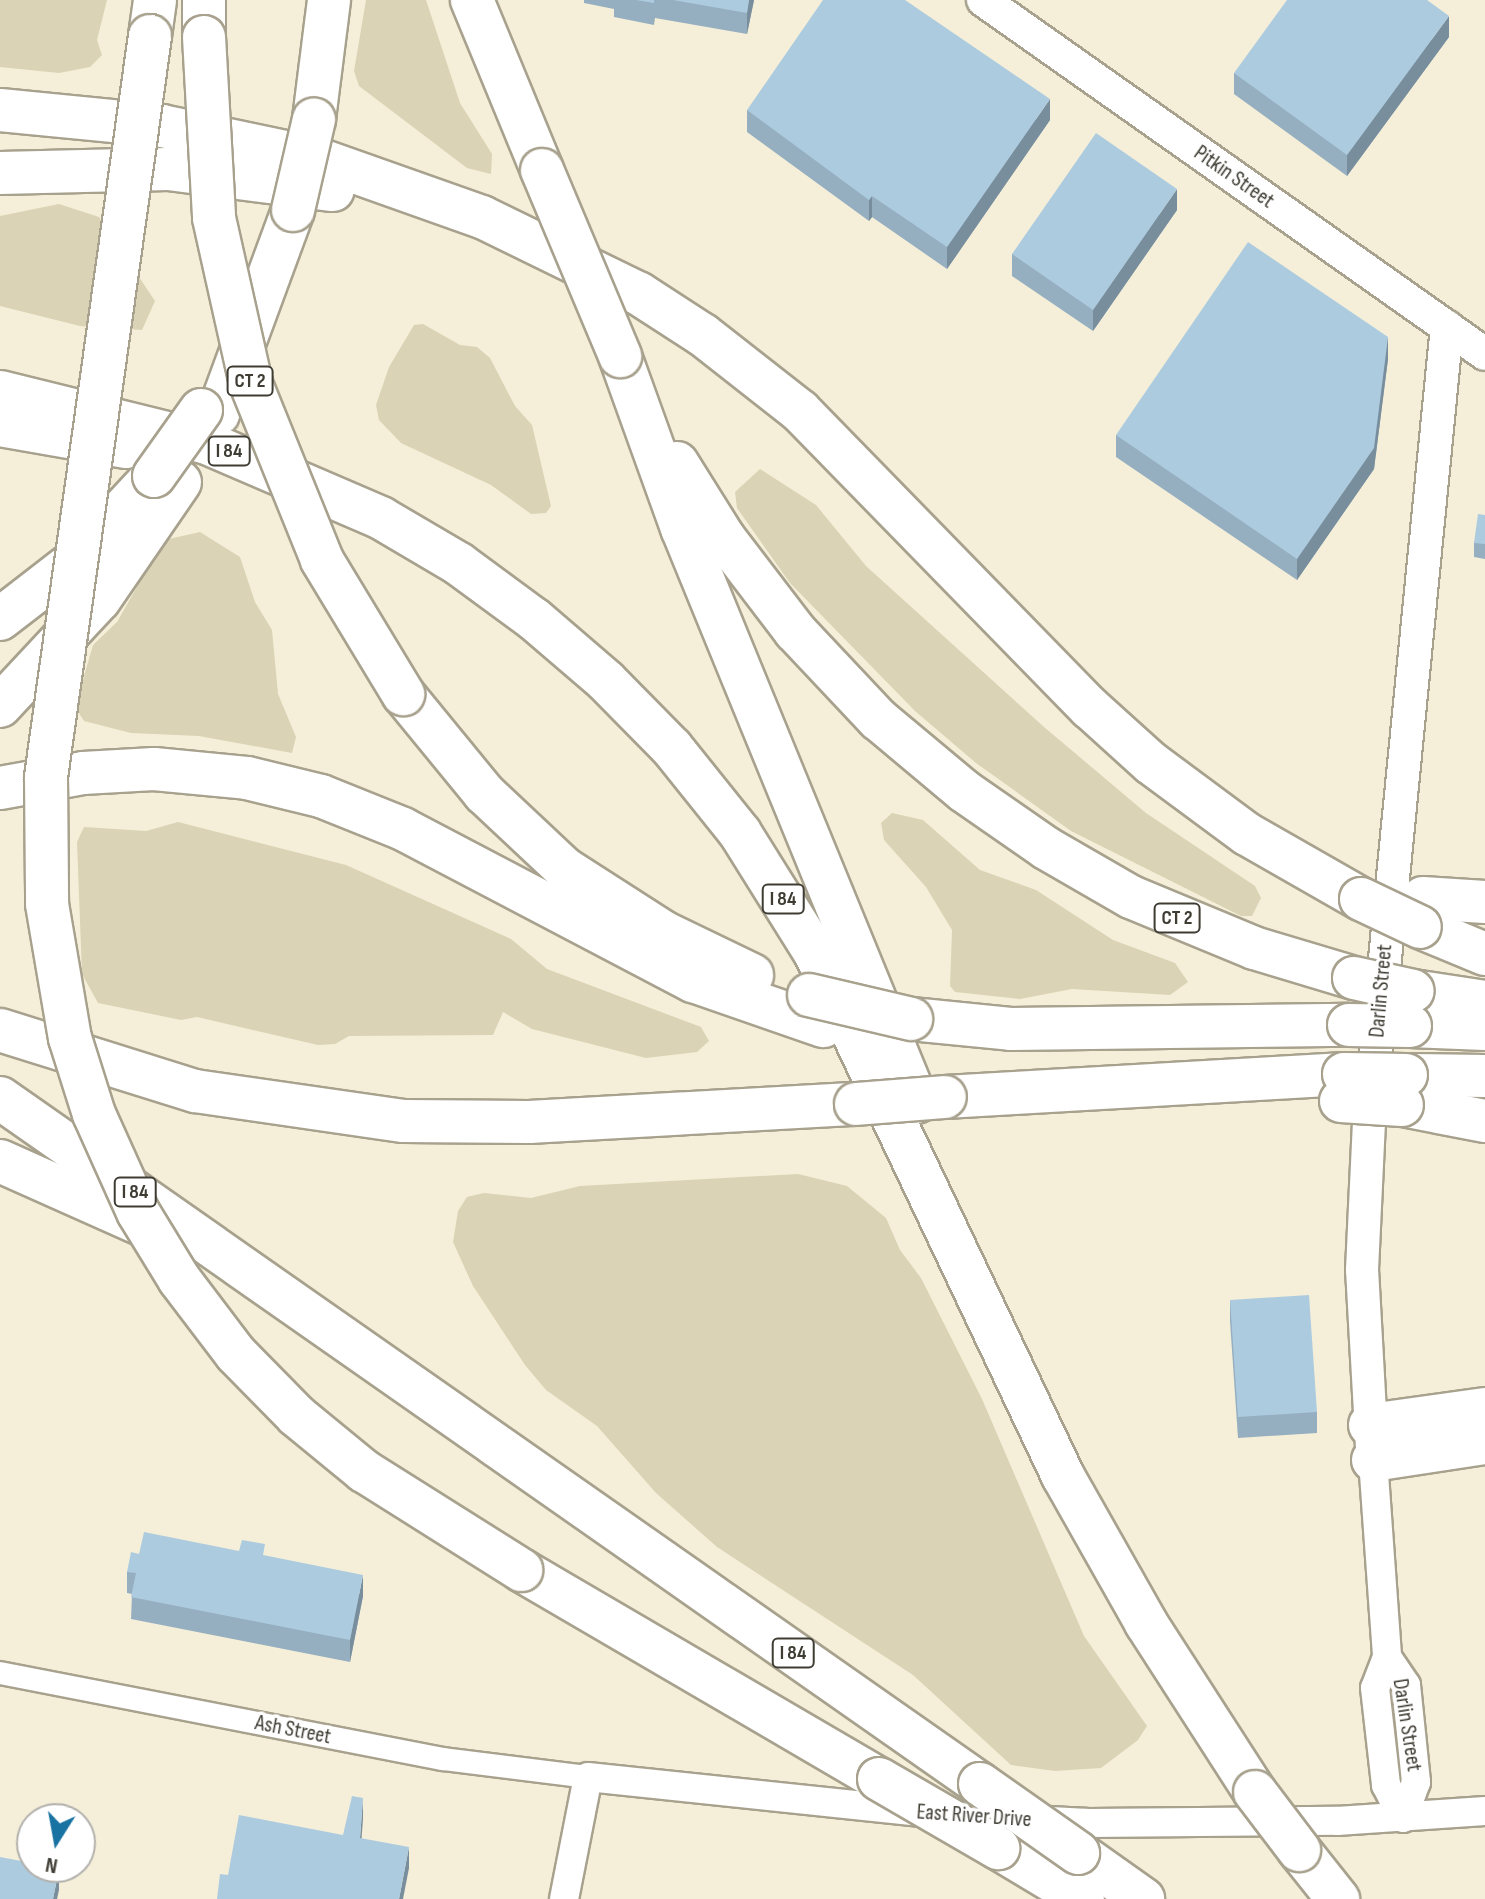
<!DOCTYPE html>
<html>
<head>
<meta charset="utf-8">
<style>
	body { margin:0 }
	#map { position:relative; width:1485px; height:1899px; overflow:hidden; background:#f5efd9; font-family:"Sofia Sans Condensed",sans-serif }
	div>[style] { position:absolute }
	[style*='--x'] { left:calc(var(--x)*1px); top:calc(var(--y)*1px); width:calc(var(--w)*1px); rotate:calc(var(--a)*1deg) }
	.green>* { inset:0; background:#dbd3b5 }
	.roads { filter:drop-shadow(2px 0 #a7a18d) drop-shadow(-2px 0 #a7a18d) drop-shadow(0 2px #a7a18d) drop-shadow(0 -2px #a7a18d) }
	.minor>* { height:22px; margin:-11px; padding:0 11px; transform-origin:11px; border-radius:11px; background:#fff }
	.tertiary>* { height:28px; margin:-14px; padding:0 14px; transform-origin:14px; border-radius:14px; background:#fff }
	.secondary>* { height:32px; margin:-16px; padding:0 16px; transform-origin:16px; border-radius:16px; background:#fff }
	.motorway>* { height:42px; margin:-21px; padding:0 21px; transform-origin:21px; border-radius:21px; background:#fff }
	.bridges { filter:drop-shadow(2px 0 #a7a18d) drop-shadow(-2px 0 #a7a18d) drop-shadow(0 2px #a7a18d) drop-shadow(0 -2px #a7a18d) }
	.motorway-bridge>* { height:42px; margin:-21px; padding:0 21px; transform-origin:21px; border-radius:21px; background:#fff }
	.wall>* { inset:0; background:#95afc0 }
	.shaded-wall>* { inset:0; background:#798e9c }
	.building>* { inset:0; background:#adcbdf }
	span { translate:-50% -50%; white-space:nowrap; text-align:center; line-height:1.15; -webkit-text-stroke:7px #fff; paint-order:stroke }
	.shield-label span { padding:2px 6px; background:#fff; border:2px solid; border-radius:6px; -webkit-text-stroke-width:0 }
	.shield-label { font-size:20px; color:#3e3c33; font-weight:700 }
	.street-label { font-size:22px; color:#3e3c33 }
	.north { position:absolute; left:16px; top:1803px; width:80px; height:80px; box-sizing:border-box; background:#fff; border:2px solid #b2b1ad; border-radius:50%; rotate:191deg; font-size:22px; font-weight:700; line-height:32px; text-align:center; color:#3e3c33 }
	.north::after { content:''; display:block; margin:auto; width:28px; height:36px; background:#1973a2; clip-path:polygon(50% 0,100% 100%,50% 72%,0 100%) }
</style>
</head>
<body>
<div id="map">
	<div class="green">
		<div style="clip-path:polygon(0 0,107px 0,97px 40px,102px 55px,90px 67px,59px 73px,0 67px)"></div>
		<div style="clip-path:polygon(366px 0,426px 0,460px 103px,492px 154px,491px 174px,467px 168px,359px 86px,354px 71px)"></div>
		<div style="clip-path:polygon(59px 204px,99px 217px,155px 301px,142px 330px,80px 326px,0 306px,0 216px)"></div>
		<div style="clip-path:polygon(423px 324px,460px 345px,477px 347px,490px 358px,515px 406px,532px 425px,551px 506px,546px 513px,531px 514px,491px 485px,401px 443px,379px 420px,376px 405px,389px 367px,414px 325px)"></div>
		<div style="clip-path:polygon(760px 469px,816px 505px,866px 566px,1044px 727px,1146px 813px,1255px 886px,1261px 898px,1252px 916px,1241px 916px,1071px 831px,976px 763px,915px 711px,790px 583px,737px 508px,735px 492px)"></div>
		<div style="clip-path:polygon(200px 532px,240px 557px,255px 602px,272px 630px,278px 694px,296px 737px,292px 753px,199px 736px,131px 733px,84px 721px,75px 707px,93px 645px,117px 622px,158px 550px,169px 539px)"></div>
		<div style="clip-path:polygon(892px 813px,923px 820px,980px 870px,1036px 890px,1113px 940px,1175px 963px,1188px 982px,1170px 995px,1072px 989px,1020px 999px,955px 992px,950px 986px,952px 930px,926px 887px,884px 840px,881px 823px)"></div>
		<div style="clip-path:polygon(178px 822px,346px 865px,511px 939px,547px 969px,701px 1027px,709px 1041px,697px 1052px,646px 1058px,532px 1029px,503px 1012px,493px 1035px,349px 1036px,335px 1044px,318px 1045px,197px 1017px,181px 1020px,98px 1003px,82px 974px,77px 842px,84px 827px,146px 831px)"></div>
		<div style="clip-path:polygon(798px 1174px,847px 1186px,886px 1218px,900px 1250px,921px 1278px,982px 1399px,1084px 1636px,1147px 1726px,1138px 1740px,1101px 1768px,1055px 1771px,1011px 1765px,913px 1675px,717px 1547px,656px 1493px,597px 1426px,546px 1390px,525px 1365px,473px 1286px,453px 1242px,458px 1211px,467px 1197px,484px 1193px,531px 1198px,580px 1186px)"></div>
	</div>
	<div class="roads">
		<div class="minor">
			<div style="--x:0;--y:1673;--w:451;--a:11"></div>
			<div style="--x:443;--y:1759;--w:146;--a:7.1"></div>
		</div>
		<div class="tertiary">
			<div style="--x:1373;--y:1460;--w:197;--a:85.9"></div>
			<div style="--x:1387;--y:1657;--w:33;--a:111"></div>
			<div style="--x:1375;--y:1688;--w:98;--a:83.5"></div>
			<div style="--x:1386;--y:1785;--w:37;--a:63"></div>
			<div style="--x:1387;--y:1657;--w:34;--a:56"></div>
			<div style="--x:1406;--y:1685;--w:98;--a:84.1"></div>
			<div style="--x:1416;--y:1782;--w:38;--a:110"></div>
			<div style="--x:564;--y:1899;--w:124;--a:-78.9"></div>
			<div style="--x:588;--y:1777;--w:371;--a:6"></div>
			<div style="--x:957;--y:1816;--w:132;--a:3"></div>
			<div style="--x:1089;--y:1823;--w:248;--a:-0.5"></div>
			<div style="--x:1337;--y:1821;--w:148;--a:-3.9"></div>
		</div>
		<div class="secondary">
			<div style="--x:983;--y:0;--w:614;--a:35.19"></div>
			<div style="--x:1372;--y:1448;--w:178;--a:-93.2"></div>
			<div style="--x:1362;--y:1270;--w:148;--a:-87.3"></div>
			<div style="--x:1369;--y:1122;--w:799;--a:-84.4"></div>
		</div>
		<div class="motorway">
			<div style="--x:204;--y:0;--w:37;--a:90"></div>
			<div style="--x:472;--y:0;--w:184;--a:67.6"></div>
			<div style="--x:150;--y:36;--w:36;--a:-82"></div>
			<div style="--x:0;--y:110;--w:163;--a:5.6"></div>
			<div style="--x:162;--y:126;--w:159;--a:11.9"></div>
			<div style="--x:318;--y:159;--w:174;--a:19.5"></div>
			<div style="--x:482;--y:217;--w:174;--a:26"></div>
			<div style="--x:638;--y:293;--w:77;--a:32.9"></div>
			<div style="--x:703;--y:335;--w:123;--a:38.1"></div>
			<div style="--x:800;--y:411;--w:414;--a:45.7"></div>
			<div style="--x:1089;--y:707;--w:84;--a:42.1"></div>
			<div style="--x:1151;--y:763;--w:119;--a:36.5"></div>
			<div style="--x:1247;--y:834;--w:131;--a:29.7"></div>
			<div style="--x:314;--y:119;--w:120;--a:-82.8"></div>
			<div style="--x:0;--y:173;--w:168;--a:-1.4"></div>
			<div style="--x:168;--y:169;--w:166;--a:7.3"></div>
			<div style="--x:620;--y:356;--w:183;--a:70.2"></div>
			<div style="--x:682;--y:528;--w:620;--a:67.74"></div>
			<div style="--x:0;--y:392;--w:213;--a:13.8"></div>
			<div style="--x:207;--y:443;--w:189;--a:23.3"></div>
			<div style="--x:381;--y:518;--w:91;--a:30.5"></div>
			<div style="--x:459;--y:564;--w:93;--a:36.3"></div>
			<div style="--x:534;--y:619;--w:95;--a:40.7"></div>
			<div style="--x:606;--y:681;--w:94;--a:45.4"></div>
			<div style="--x:672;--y:748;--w:109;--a:51.3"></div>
			<div style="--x:740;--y:833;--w:142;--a:58"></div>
			<div style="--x:815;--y:953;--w:579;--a:64.63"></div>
			<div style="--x:1063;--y:1476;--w:169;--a:60.5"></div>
			<div style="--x:1146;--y:1623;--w:201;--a:57.2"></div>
			<div style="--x:218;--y:414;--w:217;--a:-69.8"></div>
			<div style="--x:0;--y:425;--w:128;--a:9.9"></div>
			<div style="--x:677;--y:463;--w:89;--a:57.9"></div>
			<div style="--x:724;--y:538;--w:117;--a:52.6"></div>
			<div style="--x:795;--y:631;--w:121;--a:46.7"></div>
			<div style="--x:878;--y:719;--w:112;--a:39.9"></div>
			<div style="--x:964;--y:791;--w:100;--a:34.8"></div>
			<div style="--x:1046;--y:848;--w:98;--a:30"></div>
			<div style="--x:1131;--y:897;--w:133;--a:22.5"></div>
			<div style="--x:1254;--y:948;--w:104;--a:16.7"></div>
			<div style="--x:0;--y:619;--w:95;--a:-37.7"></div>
			<div style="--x:75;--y:561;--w:116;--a:-47.1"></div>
			<div style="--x:403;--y:694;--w:128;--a:50.7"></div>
			<div style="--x:484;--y:793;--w:111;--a:43.2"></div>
			<div style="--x:565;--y:869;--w:117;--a:32.7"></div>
			<div style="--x:663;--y:932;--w:99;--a:25.8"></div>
			<div style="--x:0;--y:706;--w:145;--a:-47"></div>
			<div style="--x:99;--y:600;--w:143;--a:-55.5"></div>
			<div style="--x:0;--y:788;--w:84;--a:-10.2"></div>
			<div style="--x:83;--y:773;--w:71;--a:-3.2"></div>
			<div style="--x:154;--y:769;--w:93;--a:5.5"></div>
			<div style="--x:247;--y:778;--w:76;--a:13.7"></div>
			<div style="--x:321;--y:796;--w:88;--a:21.9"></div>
			<div style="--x:403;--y:829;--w:327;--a:27.7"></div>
			<div style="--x:693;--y:981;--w:138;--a:19.1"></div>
			<div style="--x:1423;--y:898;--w:62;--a:3.7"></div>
			<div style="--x:1420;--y:927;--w:70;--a:22.6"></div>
			<div style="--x:1413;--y:991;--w:73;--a:8.7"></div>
			<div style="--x:911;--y:1019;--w:100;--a:5.7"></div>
			<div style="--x:1011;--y:1029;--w:338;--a:-0.7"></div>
			<div style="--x:1410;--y:1026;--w:75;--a:2.3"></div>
			<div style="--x:0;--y:1030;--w:204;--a:17.4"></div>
			<div style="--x:195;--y:1091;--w:211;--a:8.2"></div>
			<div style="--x:404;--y:1121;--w:125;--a:0.5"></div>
			<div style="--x:529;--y:1122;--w:327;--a:-3.2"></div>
			<div style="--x:1406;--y:1075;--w:79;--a:0.7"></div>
			<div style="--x:945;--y:1097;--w:400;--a:-3.3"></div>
			<div style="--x:0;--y:1098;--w:1196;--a:34.99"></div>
			<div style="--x:1402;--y:1105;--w:85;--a:10.9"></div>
			<div style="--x:0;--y:1161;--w:167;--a:24.1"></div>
			<div style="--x:1370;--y:1425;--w:116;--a:-7.9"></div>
			<div style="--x:1373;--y:1460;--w:113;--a:-8.6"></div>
			<div style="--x:521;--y:1570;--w:415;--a:30.3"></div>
			<div style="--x:998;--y:1848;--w:99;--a:31"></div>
			<div style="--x:1299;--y:1850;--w:63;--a:51.5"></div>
			<div style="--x:1078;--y:1853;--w:80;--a:35.3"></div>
		</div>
	</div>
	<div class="bridges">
		<div class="motorway-bridge">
			<div style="--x:150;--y:36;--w:748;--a:97.99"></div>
			<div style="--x:46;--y:777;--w:127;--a:89.5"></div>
			<div style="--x:47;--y:904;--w:136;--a:80.3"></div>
			<div style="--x:70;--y:1038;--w:80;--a:72.5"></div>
			<div style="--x:94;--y:1114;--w:107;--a:65.8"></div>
			<div style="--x:138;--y:1212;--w:79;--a:58.5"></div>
			<div style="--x:179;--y:1279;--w:94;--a:52.8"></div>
			<div style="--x:236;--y:1354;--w:87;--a:45.5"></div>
			<div style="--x:297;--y:1416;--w:87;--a:39.4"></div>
			<div style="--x:364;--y:1471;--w:186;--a:32.2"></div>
			<div style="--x:204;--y:37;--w:181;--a:86.8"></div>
			<div style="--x:214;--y:218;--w:170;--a:77.4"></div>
			<div style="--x:251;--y:384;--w:190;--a:68"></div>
			<div style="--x:322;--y:560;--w:157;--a:58.8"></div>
			<div style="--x:542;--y:170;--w:202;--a:67.2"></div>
			<div style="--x:293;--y:210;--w:93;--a:-77"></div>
			<div style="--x:154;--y:476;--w:81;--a:-54.5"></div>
			<div style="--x:1361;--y:899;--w:65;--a:25.4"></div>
			<div style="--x:1354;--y:978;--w:60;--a:12.4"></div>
			<div style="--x:809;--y:995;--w:105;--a:13.2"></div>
			<div style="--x:1349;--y:1025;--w:61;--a:0.9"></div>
			<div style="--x:1344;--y:1074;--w:62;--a:0.9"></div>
			<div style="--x:1341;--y:1101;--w:61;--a:3.8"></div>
			<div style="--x:856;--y:1104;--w:89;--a:-4.5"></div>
			<div style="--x:879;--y:1779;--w:138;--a:30.1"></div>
			<div style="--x:980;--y:1784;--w:120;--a:35.1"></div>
			<div style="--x:1255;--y:1792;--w:73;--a:52.8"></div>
		</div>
	</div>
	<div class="wall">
		<div style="clip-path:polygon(584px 0,754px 0,747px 34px,655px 18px,654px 25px,614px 17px,614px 9px,584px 3px)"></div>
		<div style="clip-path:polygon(1449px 37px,1347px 176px,1234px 94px,1234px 73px)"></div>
		<div style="clip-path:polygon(747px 110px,1050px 120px,947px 269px,872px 217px,869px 221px,747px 132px)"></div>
		<div style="clip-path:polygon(1177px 210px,1093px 331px,1012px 276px,1012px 254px)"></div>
		<div style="clip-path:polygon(1388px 359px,1374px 469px,1297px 580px,1116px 457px,1116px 435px)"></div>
		<div style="clip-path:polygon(1485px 515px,1485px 559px,1474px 557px,1474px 543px)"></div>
		<div style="clip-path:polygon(1230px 1300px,1317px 1412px,1317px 1433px,1238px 1438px,1230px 1321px)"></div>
		<div style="clip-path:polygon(265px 1556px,363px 1596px,350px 1662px,131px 1619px,132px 1594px,127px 1593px,127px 1572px)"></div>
	</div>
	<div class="shaded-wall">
		<div style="clip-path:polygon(749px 0,754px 0,747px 34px,747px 13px)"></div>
		<div style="clip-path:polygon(1449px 16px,1449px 37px,1347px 176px,1347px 155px)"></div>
		<div style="clip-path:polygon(1050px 99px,1050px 120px,947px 269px,947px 247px)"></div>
		<div style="clip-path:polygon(1177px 189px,1177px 210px,1093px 331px,1093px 310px)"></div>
		<div style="clip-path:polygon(872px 196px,872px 217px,869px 221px,869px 200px)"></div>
		<div style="clip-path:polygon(1388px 337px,1388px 359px,1374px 469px,1297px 580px,1297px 559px)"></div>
		<div style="clip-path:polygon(363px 1575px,363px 1596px,350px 1662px,350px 1640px)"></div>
		<div style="clip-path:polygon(363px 1798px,363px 1819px,360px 1859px,360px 1838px)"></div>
		<div style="clip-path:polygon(409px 1847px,409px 1868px,403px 1899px,399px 1899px)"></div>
		<div style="clip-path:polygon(59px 1869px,59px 1890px,57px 1899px,53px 1899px)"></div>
	</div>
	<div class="building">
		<div style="clip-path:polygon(636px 0,654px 0,654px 3px)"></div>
		<div style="clip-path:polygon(673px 0,749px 0,747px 13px)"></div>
		<div style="clip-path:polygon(823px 0,905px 0,1050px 99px,947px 247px,872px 196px,869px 200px,747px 110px)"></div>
		<div style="clip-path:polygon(1287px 0,1427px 0,1449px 16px,1347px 155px,1234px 73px)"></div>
		<div style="clip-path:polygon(1096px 133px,1177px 189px,1093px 310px,1012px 254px)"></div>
		<div style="clip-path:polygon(1248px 242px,1388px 337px,1374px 448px,1297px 559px,1116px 435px)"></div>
		<div style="clip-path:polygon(1478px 514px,1485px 515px,1485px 544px,1474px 543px)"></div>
		<div style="clip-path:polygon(1309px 1295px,1317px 1412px,1238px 1417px,1230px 1300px)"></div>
		<div style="clip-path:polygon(144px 1532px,239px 1551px,242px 1540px,265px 1544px,263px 1555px,363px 1575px,350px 1640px,131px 1597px,136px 1573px,127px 1572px,131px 1552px,139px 1554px)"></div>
		<div style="clip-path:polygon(352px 1796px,363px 1798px,360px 1838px,409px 1847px,399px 1899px,217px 1899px,220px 1874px,228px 1875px,239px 1815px,343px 1835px)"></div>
		<div style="clip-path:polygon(0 1857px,32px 1863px,32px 1867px,50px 1867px,59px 1869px,53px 1899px,0 1899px)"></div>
	</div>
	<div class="shield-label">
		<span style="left:250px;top:381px">CT 2</span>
		<span style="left:229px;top:451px">I 84</span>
		<span style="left:783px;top:899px">I 84</span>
		<span style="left:1177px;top:918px">CT 2</span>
		<span style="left:135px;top:1192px">I 84</span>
		<span style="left:793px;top:1653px">I 84</span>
	</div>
	<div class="street-label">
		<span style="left:1234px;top:177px;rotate:35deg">Pitkin Street</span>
		<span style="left:1381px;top:991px;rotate:-85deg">Darlin Street</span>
		<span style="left:1407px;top:1725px;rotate:81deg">Darlin Street</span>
		<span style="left:293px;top:1730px;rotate:11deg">Ash Street</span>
		<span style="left:974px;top:1816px;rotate:4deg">East River Drive</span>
	</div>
	<div class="north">N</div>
</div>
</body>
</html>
